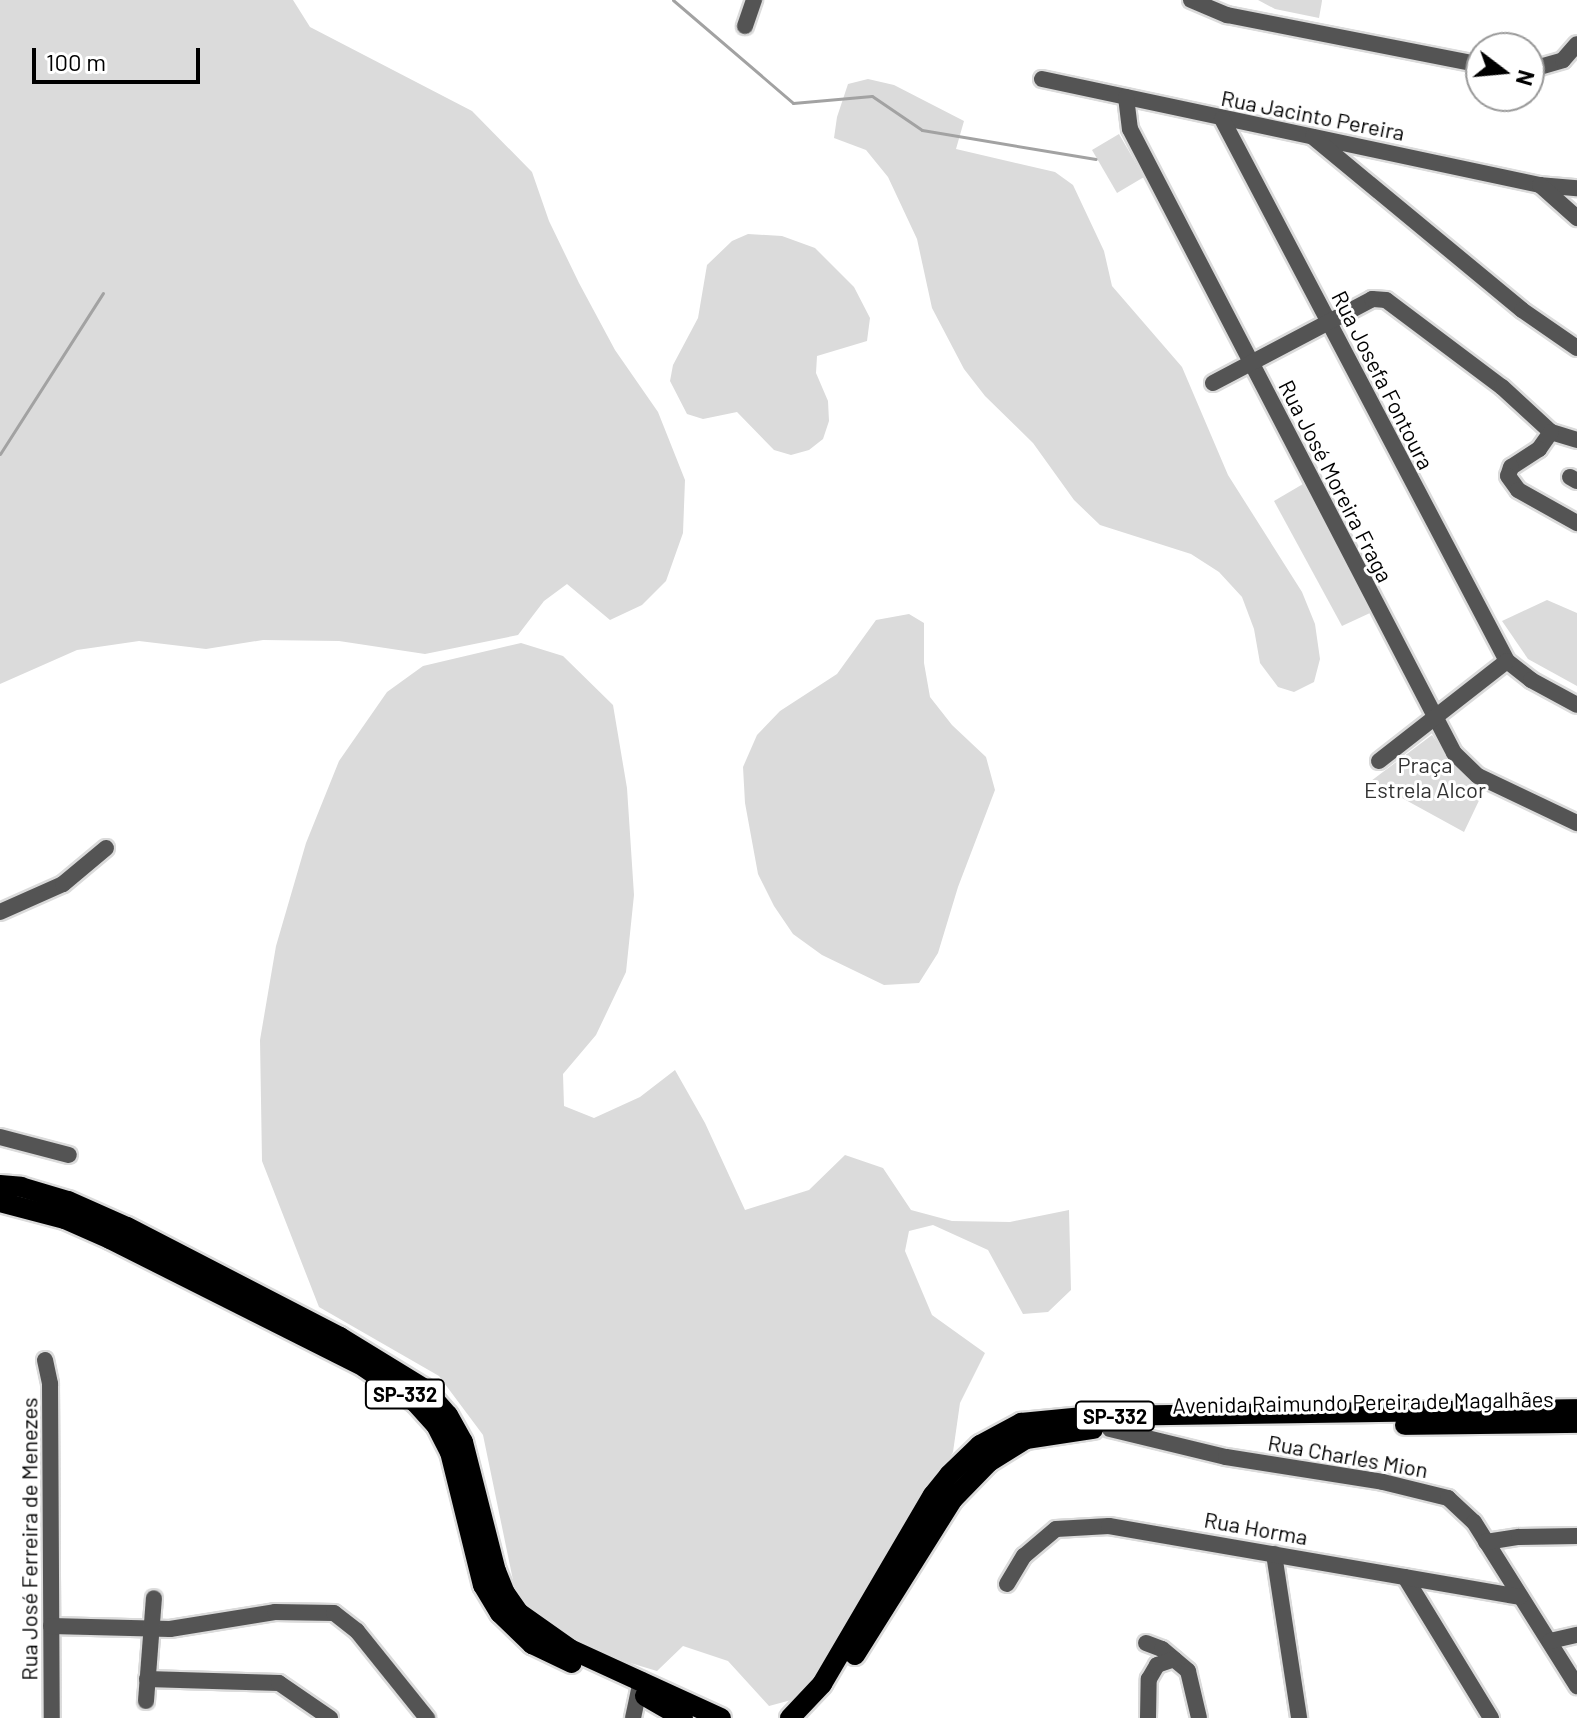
<!DOCTYPE html>
<html>
<head>
<meta charset="utf-8">
<style>
	body { margin:0 }
	#map { position:relative; width:1577px; height:1718px; overflow:hidden; background:#fff; font-family:Barlow,sans-serif }
	div>[style] { position:absolute }
	[style*='--x'] { left:calc(var(--x)*1px); top:calc(var(--y)*1px); width:calc(var(--w)*1px); rotate:calc(var(--a)*1deg) }
	.green>* { inset:0; background:#dbdbdb }
	.stream>* { height:3px; margin:-1.5px; padding:0 1.5px; transform-origin:1.5px; border-radius:1.5px; background:#a2a2a2 }
	.roads { filter:drop-shadow(2px 0 #dbdbdb) drop-shadow(-2px 0 #dbdbdb) drop-shadow(0 2px #dbdbdb) drop-shadow(0 -2px #dbdbdb) }
	.minor>* { height:16px; margin:-8px; padding:0 8px; transform-origin:8px; border-radius:8px; background:#545454 }
	.major>* { height:20px; margin:-10px; padding:0 10px; transform-origin:10px; border-radius:10px; background:#000 }
	span { translate:-50% -50%; white-space:nowrap; text-align:center; line-height:1.15; -webkit-text-stroke:6px #fff; paint-order:stroke }
	.shield-label span { padding:2px 6px; background:#fff; border:2px solid; border-radius:6px; -webkit-text-stroke-width:0 }
	.shield-label { font-size:20px; color:#000; font-weight:700 }
	.street-label { font-size:22px; color:#000 }
	.park-label { font-size:22px; color:#323232 }
	.north { position:absolute; left:1465px; top:32px; width:80px; height:80px; box-sizing:border-box; background:#fff; border:2px solid #999; border-radius:50%; rotate:106deg; font-size:22px; font-weight:700; line-height:32px; text-align:center; color:#000 }
	.north::after { content:''; display:block; margin:auto; width:28px; height:36px; background:#000; clip-path:polygon(50% 0,100% 100%,50% 72%,0 100%) }
	.scale { position:absolute; left:32px; top:48px; width:168px; height:36px; box-sizing:border-box; border:4px solid #000; border-top:0; padding-left:10px; font-size:24px; line-height:28px; white-space:nowrap; color:#000; -webkit-text-stroke:6px #fff; paint-order:stroke }
</style>
</head>
<body>
<div id="map">
	<div class="green">
		<div style="clip-path:polygon(0 0,293px 0,310px 27px,472px 111px,532px 172px,549px 221px,579px 283px,615px 350px,658px 412px,685px 480px,683px 533px,666px 581px,642px 605px,610px 620px,567px 584px,544px 601px,518px 635px,425px 654px,339px 641px,263px 640px,206px 649px,139px 641px,77px 650px,0 684px)"></div>
		<div style="clip-path:polygon(1258px 0,1322px 0,1322px 1px,1319px 18px,1275px 9px)"></div>
		<div style="clip-path:polygon(868px 79px,894px 85px,964px 121px,956px 149px,1055px 172px,1073px 185px,1104px 251px,1112px 286px,1182px 367px,1228px 475px,1302px 592px,1315px 624px,1320px 659px,1314px 682px,1294px 692px,1278px 687px,1260px 663px,1254px 629px,1242px 597px,1219px 572px,1191px 554px,1100px 525px,1074px 500px,1033px 443px,985px 396px,964px 369px,932px 308px,917px 239px,888px 177px,866px 150px,834px 138px,837px 117px,848px 84px)"></div>
		<div style="clip-path:polygon(1119px 134px,1144px 177px,1117px 193px,1092px 150px)"></div>
		<div style="clip-path:polygon(748px 234px,782px 236px,815px 248px,854px 287px,870px 318px,867px 341px,817px 356px,816px 373px,828px 401px,829px 421px,823px 439px,809px 450px,791px 455px,774px 450px,737px 412px,703px 419px,687px 414px,670px 381px,673px 365px,698px 318px,707px 265px,732px 241px)"></div>
		<div style="clip-path:polygon(1303px 484px,1370px 613px,1342px 626px,1274px 501px)"></div>
		<div style="clip-path:polygon(1547px 600px,1577px 613px,1577px 686px,1528px 659px,1502px 621px)"></div>
		<div style="clip-path:polygon(909px 614px,924px 623px,924px 663px,930px 697px,952px 725px,986px 757px,995px 790px,958px 887px,938px 953px,919px 983px,884px 985px,822px 955px,793px 934px,774px 906px,758px 874px,745px 803px,743px 767px,757px 735px,780px 711px,837px 674px,876px 620px)"></div>
		<div style="clip-path:polygon(521px 643px,563px 656px,613px 705px,627px 788px,634px 895px,626px 972px,596px 1035px,563px 1074px,564px 1106px,594px 1118px,640px 1097px,675px 1070px,705px 1123px,745px 1210px,809px 1190px,845px 1155px,883px 1168px,911px 1210px,952px 1221px,1010px 1222px,1069px 1210px,1071px 1290px,1048px 1312px,1023px 1314px,988px 1250px,933px 1225px,909px 1231px,905px 1251px,932px 1315px,985px 1353px,960px 1403px,953px 1452px,806px 1696px,769px 1706px,728px 1661px,683px 1646px,657px 1671px,587px 1650px,533px 1615px,514px 1585px,483px 1435px,439px 1376px,319px 1307px,262px 1161px,260px 1040px,276px 946px,306px 843px,339px 761px,387px 692px,423px 666px)"></div>
		<div style="clip-path:polygon(1432px 735px,1454px 767px,1484px 790px,1464px 832px,1371px 781px)"></div>
	</div>
	<div class="stream">
		<div style="--x:673;--y:0;--w:158;--a:40.6"></div>
		<div style="--x:793;--y:103;--w:79;--a:-5.1"></div>
		<div style="--x:872;--y:96;--w:60;--a:34.2"></div>
		<div style="--x:922;--y:130;--w:176;--a:9.5"></div>
		<div style="--x:0;--y:454;--w:191;--a:-57.4"></div>
	</div>
	<div class="roads">
		<div class="minor">
			<div style="--x:1191;--y:0;--w:39;--a:23"></div>
			<div style="--x:1227;--y:15;--w:259;--a:11.1"></div>
			<div style="--x:745;--y:26;--w:28;--a:-71"></div>
			<div style="--x:1529;--y:70;--w:35;--a:-16"></div>
			<div style="--x:1563;--y:60;--w:21;--a:-49"></div>
			<div style="--x:1042;--y:79;--w:509;--a:12.02"></div>
			<div style="--x:1540;--y:185;--w:37;--a:5"></div>
			<div style="--x:1126;--y:97;--w:32;--a:83"></div>
			<div style="--x:1130;--y:129;--w:703;--a:62.56"></div>
			<div style="--x:1454;--y:753;--w:33;--a:44"></div>
			<div style="--x:1478;--y:776;--w:110;--a:25.4"></div>
			<div style="--x:1222;--y:119;--w:612;--a:62.26"></div>
			<div style="--x:1507;--y:661;--w:31;--a:38"></div>
			<div style="--x:1531;--y:680;--w:52;--a:28.5"></div>
			<div style="--x:1313;--y:137;--w:271;--a:39.6"></div>
			<div style="--x:1522;--y:310;--w:67;--a:34.6"></div>
			<div style="--x:1540;--y:185;--w:50;--a:41.7"></div>
			<div style="--x:1213;--y:383;--w:180;--a:-27.8"></div>
			<div style="--x:1372;--y:299;--w:14;--a:4"></div>
			<div style="--x:1386;--y:300;--w:145;--a:36.9"></div>
			<div style="--x:1502;--y:387;--w:67;--a:42.6"></div>
			<div style="--x:1551;--y:432;--w:27;--a:17"></div>
			<div style="--x:1551;--y:432;--w:21;--a:125"></div>
			<div style="--x:1539;--y:449;--w:33;--a:147"></div>
			<div style="--x:1511;--y:467;--w:9;--a:108"></div>
			<div style="--x:1508;--y:476;--w:17;--a:54"></div>
			<div style="--x:1518;--y:490;--w:68;--a:29.2"></div>
			<div style="--x:1570;--y:477;--w:8;--a:30"></div>
			<div style="--x:1379;--y:761;--w:162;--a:-38"></div>
			<div style="--x:0;--y:912;--w:69;--a:-24"></div>
			<div style="--x:63;--y:884;--w:56;--a:-39.9"></div>
			<div style="--x:0;--y:1137;--w:71;--a:14.6"></div>
			<div style="--x:45;--y:1360;--w:25;--a:78"></div>
			<div style="--x:50;--y:1384;--w:334;--a:89.7"></div>
			<div style="--x:1110;--y:1429;--w:119;--a:13.6"></div>
			<div style="--x:1226;--y:1457;--w:159;--a:9"></div>
			<div style="--x:1383;--y:1482;--w:67;--a:13.8"></div>
			<div style="--x:1448;--y:1498;--w:35;--a:43"></div>
			<div style="--x:1474;--y:1522;--w:194;--a:57.9"></div>
			<div style="--x:1486;--y:1542;--w:33;--a:-9"></div>
			<div style="--x:1519;--y:1537;--w:58;--a:-1"></div>
			<div style="--x:1274;--y:1554;--w:166;--a:81.3"></div>
			<div style="--x:1405;--y:1577;--w:165;--a:58.6"></div>
			<div style="--x:1007;--y:1584;--w:33;--a:-59"></div>
			<div style="--x:1024;--y:1556;--w:42;--a:-40.2"></div>
			<div style="--x:1056;--y:1529;--w:53;--a:-3.2"></div>
			<div style="--x:1109;--y:1526;--w:417;--a:9.8"></div>
			<div style="--x:51;--y:1626;--w:119;--a:1.4"></div>
			<div style="--x:170;--y:1629;--w:106;--a:-9.2"></div>
			<div style="--x:275;--y:1612;--w:59;--a:1"></div>
			<div style="--x:334;--y:1613;--w:29;--a:38"></div>
			<div style="--x:357;--y:1631;--w:112;--a:51.2"></div>
			<div style="--x:1550;--y:1641;--w:28;--a:-13"></div>
			<div style="--x:1146;--y:1643;--w:17;--a:21"></div>
			<div style="--x:1162;--y:1649;--w:34;--a:40"></div>
			<div style="--x:1188;--y:1671;--w:48;--a:76.8"></div>
			<div style="--x:147;--y:1679;--w:132;--a:1.7"></div>
			<div style="--x:279;--y:1683;--w:62;--a:34.5"></div>
			<div style="--x:146;--y:1701;--w:103;--a:-85.6"></div>
			<div style="--x:633;--y:1718;--w:39;--a:-78"></div>
			<div style="--x:1148;--y:1718;--w:39;--a:-89"></div>
			<div style="--x:1149;--y:1679;--w:16;--a:-60"></div>
			<div style="--x:1157;--y:1665;--w:18;--a:-19"></div>
		</div>
		<div class="major">
			<div style="--x:0;--y:1185;--w:21;--a:5"></div>
			<div style="--x:21;--y:1187;--w:49;--a:16.6"></div>
			<div style="--x:68;--y:1201;--w:64;--a:23.8"></div>
			<div style="--x:127;--y:1227;--w:240;--a:27.3"></div>
			<div style="--x:340;--y:1337;--w:100;--a:31.5"></div>
			<div style="--x:425;--y:1389;--w:35;--a:49"></div>
			<div style="--x:448;--y:1415;--w:31;--a:61"></div>
			<div style="--x:463;--y:1442;--w:133;--a:75.7"></div>
			<div style="--x:496;--y:1571;--w:24;--a:68"></div>
			<div style="--x:505;--y:1593;--w:24;--a:55"></div>
			<div style="--x:519;--y:1613;--w:62;--a:35.2"></div>
			<div style="--x:570;--y:1649;--w:166;--a:24.6"></div>
			<div style="--x:0;--y:1202;--w:67;--a:14.7"></div>
			<div style="--x:65;--y:1219;--w:49;--a:24"></div>
			<div style="--x:110;--y:1239;--w:284;--a:26.7"></div>
			<div style="--x:364;--y:1367;--w:63;--a:34.7"></div>
			<div style="--x:416;--y:1403;--w:30;--a:48"></div>
			<div style="--x:436;--y:1425;--w:30;--a:63"></div>
			<div style="--x:450;--y:1452;--w:137;--a:76.1"></div>
			<div style="--x:483;--y:1585;--w:33;--a:59"></div>
			<div style="--x:500;--y:1613;--w:45;--a:44.1"></div>
			<div style="--x:532;--y:1644;--w:44;--a:25.4"></div>
			<div style="--x:1405;--y:1425;--w:172;--a:-0.7"></div>
			<div style="--x:855;--y:1655;--w:184;--a:-57.9"></div>
			<div style="--x:953;--y:1499;--w:52;--a:-45.8"></div>
			<div style="--x:989;--y:1462;--w:44;--a:-31.9"></div>
			<div style="--x:1026;--y:1439;--w:68;--a:-8.5"></div>
			<div style="--x:645;--y:1696;--w:44;--a:30.1"></div>
			<div style="--x:790;--y:1718;--w:47;--a:-46.7"></div>
			<div style="--x:822;--y:1684;--w:219;--a:-59.6"></div>
			<div style="--x:933;--y:1495;--w:26;--a:-51"></div>
			<div style="--x:949;--y:1475;--w:43;--a:-44.1"></div>
			<div style="--x:980;--y:1445;--w:47;--a:-28.2"></div>
			<div style="--x:1021;--y:1423;--w:73;--a:-5.5"></div>
			<div style="--x:1094;--y:1416;--w:483;--a:-0.8"></div>
		</div>
	</div>
	<div class="shield-label">
		<span style="left:405px;top:1394px">SP-332</span>
		<span style="left:1115px;top:1416px">SP-332</span>
	</div>
	<div class="street-label">
		<span style="left:1313px;top:115px;rotate:11deg">Rua Jacinto Pereira</span>
		<span style="left:1383px;top:380px;rotate:63deg">Rua Josefa Fontoura</span>
		<span style="left:1336px;top:481px;rotate:63deg">Rua José Moreira Fraga</span>
		<span style="left:1363px;top:1402px;rotate:-1deg">Avenida Raimundo Pereira de Magalhães</span>
		<span style="left:1348px;top:1456px;rotate:10deg">Rua Charles Mion</span>
		<span style="left:1256px;top:1528px;rotate:10deg">Rua Horma</span>
		<span style="left:29px;top:1539px;rotate:-90deg">Rua José Ferreira de Menezes</span>
	</div>
	<div class="park-label">
		<span style="left:1425px;top:777px">Praça<br>Estrela Alcor</span>
	</div>
	<div class="north">N</div>
	<div class="scale">100 m</div>
</div>
</body>
</html>
